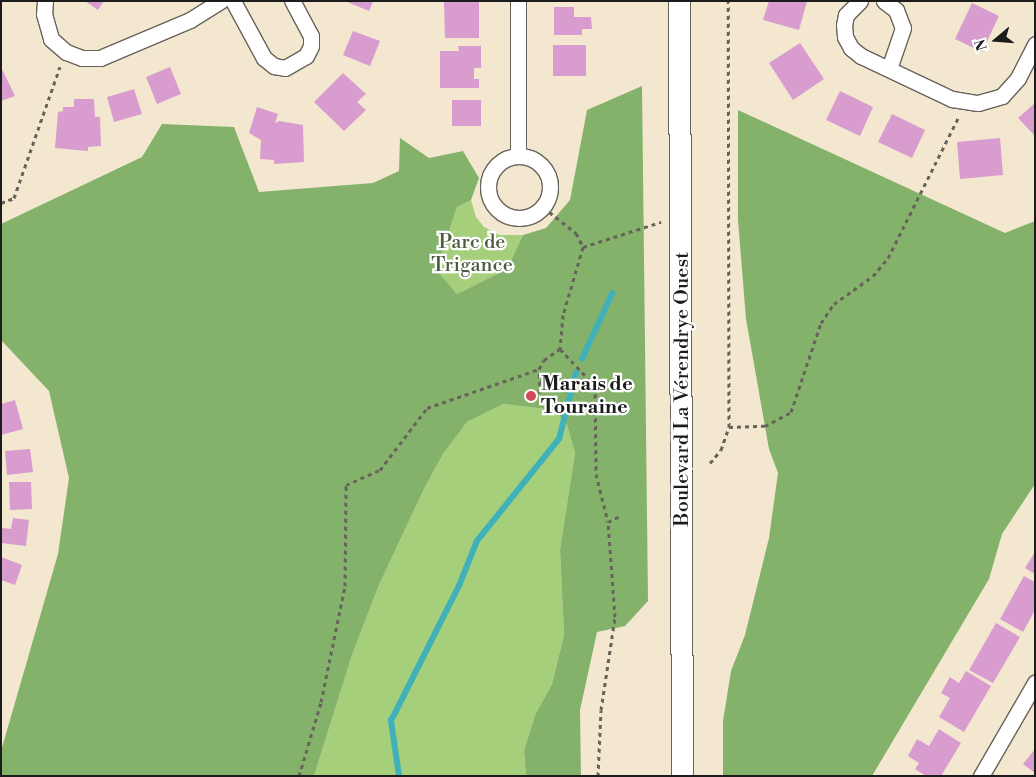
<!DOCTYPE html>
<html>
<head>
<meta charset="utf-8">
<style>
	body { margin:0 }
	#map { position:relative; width:1036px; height:777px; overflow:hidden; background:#f3e7cf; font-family:"Libre Bodoni",serif }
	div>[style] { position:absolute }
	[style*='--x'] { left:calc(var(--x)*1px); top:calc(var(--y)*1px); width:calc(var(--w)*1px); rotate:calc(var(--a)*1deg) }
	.green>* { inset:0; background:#a5cf7b }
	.forest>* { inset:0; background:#84b26b }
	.stream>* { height:5.5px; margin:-2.75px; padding:0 2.75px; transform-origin:2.75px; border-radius:2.75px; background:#40b1b8 }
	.building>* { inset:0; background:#d99ccf }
	.path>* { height:3px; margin-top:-1.5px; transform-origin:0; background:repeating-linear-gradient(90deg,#67635b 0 4px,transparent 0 8px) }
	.roads { filter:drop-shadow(1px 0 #67635b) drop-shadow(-1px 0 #67635b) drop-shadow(0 1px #67635b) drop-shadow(0 -1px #67635b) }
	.street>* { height:15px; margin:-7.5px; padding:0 7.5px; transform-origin:7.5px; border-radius:7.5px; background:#fff }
	.street>.ring { margin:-7.5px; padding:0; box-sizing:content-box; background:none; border:15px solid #fff; border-radius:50% }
	.secondary>* { height:21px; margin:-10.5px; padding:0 10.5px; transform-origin:10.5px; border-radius:10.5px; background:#fff }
	.dots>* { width:14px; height:14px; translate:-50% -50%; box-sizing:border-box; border:2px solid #fff; border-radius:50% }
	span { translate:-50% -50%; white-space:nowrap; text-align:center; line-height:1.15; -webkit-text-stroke:4.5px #fff; paint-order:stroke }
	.park-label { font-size:20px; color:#4c5b3d }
	.poi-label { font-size:20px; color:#1c1c1c; font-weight:700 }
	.left { translate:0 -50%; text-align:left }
	.street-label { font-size:20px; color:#1c1c1c }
	.frame { position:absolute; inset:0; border:2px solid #1c1c1c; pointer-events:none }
	.north { position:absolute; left:971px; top:15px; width:50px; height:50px; -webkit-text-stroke:4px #fff; paint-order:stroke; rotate:252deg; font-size:14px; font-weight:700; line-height:20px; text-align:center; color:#1c1c1c }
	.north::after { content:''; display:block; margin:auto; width:18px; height:22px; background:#1c1c1c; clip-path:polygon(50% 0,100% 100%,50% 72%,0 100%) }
</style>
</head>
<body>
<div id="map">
	<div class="green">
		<div style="clip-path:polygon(471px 200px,476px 217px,484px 227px,499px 235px,523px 235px,507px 269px,457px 294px,435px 271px,457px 207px)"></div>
		<div style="clip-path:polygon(503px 404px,554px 410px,567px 425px,575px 453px,560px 549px,564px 635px,552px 684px,535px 715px,524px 751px,526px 776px,314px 776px,352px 655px,379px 585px,424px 489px,443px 454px,467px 422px)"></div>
	</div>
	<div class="forest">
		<div style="clip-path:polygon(642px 86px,648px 601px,625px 626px,597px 632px,580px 710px,581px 776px,526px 776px,524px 751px,535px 715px,552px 684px,564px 635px,560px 549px,575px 453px,567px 425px,554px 410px,503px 404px,467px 422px,443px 454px,424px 489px,379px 585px,352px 655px,314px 776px,1px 776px,1px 751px,58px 554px,69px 478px,49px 391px,1px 340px,1px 224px,142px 157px,162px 124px,234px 127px,259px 192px,373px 183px,399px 171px,400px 138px,429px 158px,463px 151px,479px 178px,471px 200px,457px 207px,436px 270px,457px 294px,507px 269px,523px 235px,546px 228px,570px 200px,587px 110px)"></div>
		<div style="clip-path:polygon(738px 110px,1005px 233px,1035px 221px,1035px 484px,1002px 534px,989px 579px,872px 776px,723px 776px,723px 721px,731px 671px,745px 635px,769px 538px,778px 473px,769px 449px,746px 319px,738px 220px)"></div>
	</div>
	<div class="stream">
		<div style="--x:582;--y:359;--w:72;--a:-65.2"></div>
		<div style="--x:399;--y:776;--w:56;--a:-98.3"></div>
		<div style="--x:391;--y:721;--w:151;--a:-63.3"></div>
		<div style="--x:459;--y:586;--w:48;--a:-68.2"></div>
		<div style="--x:477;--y:541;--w:131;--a:-51.2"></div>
		<div style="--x:559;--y:439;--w:68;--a:-75.6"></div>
	</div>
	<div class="building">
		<div style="clip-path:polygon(85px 1px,104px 1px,98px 10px)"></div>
		<div style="clip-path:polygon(345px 1px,373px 1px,369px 11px)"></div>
		<div style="clip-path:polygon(769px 1px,807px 1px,799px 30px,763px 20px)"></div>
		<div style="clip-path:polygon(444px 2px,479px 2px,479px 38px,445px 38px)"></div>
		<div style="clip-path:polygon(972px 3px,999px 16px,982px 52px,955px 39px)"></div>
		<div style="clip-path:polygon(554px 7px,574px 7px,574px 17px,591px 17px,592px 29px,582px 29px,582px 35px,554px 35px)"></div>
		<div style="clip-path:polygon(353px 31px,380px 41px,370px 66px,343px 55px)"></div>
		<div style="clip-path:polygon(800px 43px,824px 79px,793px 100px,769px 63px)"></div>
		<div style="clip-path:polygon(553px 45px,586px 45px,586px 76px,553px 76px)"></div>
		<div style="clip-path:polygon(458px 46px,481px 46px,481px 68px,474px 68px,474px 79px,479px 79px,479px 88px,440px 88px,440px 51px,459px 51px)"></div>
		<div style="clip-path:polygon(1px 67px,15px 96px,1px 101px)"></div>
		<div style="clip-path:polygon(170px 67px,181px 94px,157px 104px,146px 77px)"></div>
		<div style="clip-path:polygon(343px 73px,366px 94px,357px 102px,366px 110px,344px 131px,314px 102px)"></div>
		<div style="clip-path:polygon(134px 89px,142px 114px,114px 122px,107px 97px)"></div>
		<div style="clip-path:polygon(840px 91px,873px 107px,860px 136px,826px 120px)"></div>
		<div style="clip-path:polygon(74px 99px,94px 99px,95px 117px,100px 117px,101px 146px,88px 147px,88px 151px,55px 148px,58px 112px,63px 111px,63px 107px,74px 107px)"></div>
		<div style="clip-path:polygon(452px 100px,481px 100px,481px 126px,452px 126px)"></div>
		<div style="clip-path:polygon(1035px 103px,1035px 136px,1018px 118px)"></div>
		<div style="clip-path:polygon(257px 107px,278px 114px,275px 123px,279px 121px,303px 125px,304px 162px,274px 164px,274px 160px,260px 159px,261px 140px,249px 133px)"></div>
		<div style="clip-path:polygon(892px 114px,925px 130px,912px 158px,878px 142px)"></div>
		<div style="clip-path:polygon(1000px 138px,1003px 175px,960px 179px,957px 142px)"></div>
		<div style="clip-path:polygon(15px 400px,23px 429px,1px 435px,1px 404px)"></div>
		<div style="clip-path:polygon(30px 449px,33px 472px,7px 475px,5px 451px)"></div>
		<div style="clip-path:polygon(9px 482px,31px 482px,32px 509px,10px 510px)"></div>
		<div style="clip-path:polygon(13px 518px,29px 520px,26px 546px,1px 543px,2px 528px,11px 529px)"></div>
		<div style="clip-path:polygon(1035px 552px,1035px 574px,1025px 568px)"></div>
		<div style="clip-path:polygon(1px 557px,22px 565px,15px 585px,1px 580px)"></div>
		<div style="clip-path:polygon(1024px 576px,1035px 582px,1035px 610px,1023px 632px,1000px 619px)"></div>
		<div style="clip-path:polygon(996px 623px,1020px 637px,993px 683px,969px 670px)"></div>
		<div style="clip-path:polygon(966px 671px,991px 686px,964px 732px,939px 717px,950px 698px,941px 693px,950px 677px,959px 683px)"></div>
		<div style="clip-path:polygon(939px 729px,961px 743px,941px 776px,926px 776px,915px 769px,919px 763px,908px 756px,917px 739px,929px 746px)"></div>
		<div style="clip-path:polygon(1035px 749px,1035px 773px,1023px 764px)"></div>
	</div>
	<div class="path">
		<div style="--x:1;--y:203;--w:14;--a:-21"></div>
		<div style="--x:14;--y:198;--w:139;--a:-70.7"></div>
		<div style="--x:543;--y:207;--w:42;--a:38.2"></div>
		<div style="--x:576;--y:233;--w:16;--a:63"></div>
		<div style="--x:583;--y:247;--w:71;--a:106.4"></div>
		<div style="--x:563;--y:315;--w:34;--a:95"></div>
		<div style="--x:560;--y:349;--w:51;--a:46.6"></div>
		<div style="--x:595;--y:386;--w:88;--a:89.3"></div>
		<div style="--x:596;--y:474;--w:49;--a:76"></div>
		<div style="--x:583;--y:247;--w:82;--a:-17.8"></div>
		<div style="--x:540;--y:393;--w:24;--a:-92"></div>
		<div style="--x:539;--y:369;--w:10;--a:-61"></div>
		<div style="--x:544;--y:360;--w:19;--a:-35"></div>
		<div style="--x:729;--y:427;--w:36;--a:-2"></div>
		<div style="--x:765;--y:426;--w:30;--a:-28"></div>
		<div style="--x:791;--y:412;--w:94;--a:-71.4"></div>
		<div style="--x:821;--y:323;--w:23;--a:-56"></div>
		<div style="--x:834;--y:304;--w:48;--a:-35.7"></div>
		<div style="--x:873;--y:276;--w:23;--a:-50"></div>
		<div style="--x:888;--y:258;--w:159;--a:-63.4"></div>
		<div style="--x:710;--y:463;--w:17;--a:-50"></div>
		<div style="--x:721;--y:450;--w:24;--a:-71"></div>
		<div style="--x:729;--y:427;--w:426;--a:-90.1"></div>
		<div style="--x:299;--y:776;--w:77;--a:-73.4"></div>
		<div style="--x:321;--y:702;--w:118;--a:-78.3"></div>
		<div style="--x:345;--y:586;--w:101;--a:-89.4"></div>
		<div style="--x:346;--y:485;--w:37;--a:-24"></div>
		<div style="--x:380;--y:470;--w:78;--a:-52.8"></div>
		<div style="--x:427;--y:408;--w:119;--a:-19.2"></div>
		<div style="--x:598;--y:776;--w:66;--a:-87.4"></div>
		<div style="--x:601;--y:710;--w:94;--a:-81.4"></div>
		<div style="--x:615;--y:617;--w:95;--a:-94.2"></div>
		<div style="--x:608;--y:522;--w:13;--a:-27"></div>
	</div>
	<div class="roads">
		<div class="street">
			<div style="--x:45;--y:1;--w:13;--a:94"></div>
			<div style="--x:44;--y:14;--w:26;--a:74"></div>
			<div style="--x:51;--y:39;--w:20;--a:41"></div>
			<div style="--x:66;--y:52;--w:17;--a:21"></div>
			<div style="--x:82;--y:58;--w:18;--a:0"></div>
			<div style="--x:100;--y:58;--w:98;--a:-22.9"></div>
			<div style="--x:190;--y:20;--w:36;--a:-32"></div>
			<div style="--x:233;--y:1;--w:65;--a:61.5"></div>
			<div style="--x:264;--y:58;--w:13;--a:39"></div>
			<div style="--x:274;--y:66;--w:11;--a:10"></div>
			<div style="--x:285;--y:68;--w:24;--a:-30"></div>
			<div style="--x:306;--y:56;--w:11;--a:-63"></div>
			<div style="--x:311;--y:46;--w:10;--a:-90"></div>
			<div style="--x:311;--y:36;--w:40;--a:-118"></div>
			<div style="--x:518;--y:1;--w:155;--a:90"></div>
			<div style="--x:860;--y:1;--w:20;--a:135"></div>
			<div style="--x:846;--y:15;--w:10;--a:101"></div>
			<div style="--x:844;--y:25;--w:12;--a:85"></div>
			<div style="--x:845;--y:37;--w:13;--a:61"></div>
			<div style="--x:851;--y:48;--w:13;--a:39"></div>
			<div style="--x:861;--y:56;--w:101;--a:25.3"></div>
			<div style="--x:952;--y:99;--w:26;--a:9"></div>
			<div style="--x:978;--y:103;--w:25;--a:-16"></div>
			<div style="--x:1002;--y:96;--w:24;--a:-48"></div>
			<div style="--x:1018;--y:78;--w:38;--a:-63"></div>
			<div style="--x:884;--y:1;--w:15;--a:37"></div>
			<div style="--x:896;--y:10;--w:19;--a:69"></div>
			<div style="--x:903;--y:28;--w:43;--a:108.9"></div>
			<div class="ring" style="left:488px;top:156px;width:47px;height:47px"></div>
			<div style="--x:981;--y:776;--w:108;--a:-59.9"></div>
		</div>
		<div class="secondary">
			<div style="--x:679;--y:1;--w:775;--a:89.78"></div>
		</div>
	</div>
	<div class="dots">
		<div style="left:531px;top:396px;background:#d1495b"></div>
	</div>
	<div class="park-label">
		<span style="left:472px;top:254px">Parc de<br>Trigance</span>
	</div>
	<div class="poi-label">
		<span class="left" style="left:541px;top:396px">Marais de<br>Touraine</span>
	</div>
	<div class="street-label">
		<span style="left:682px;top:389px;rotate:-90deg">Boulevard La Vérendrye Ouest</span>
	</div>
	<div class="frame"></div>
	<div class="north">N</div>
</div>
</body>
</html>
